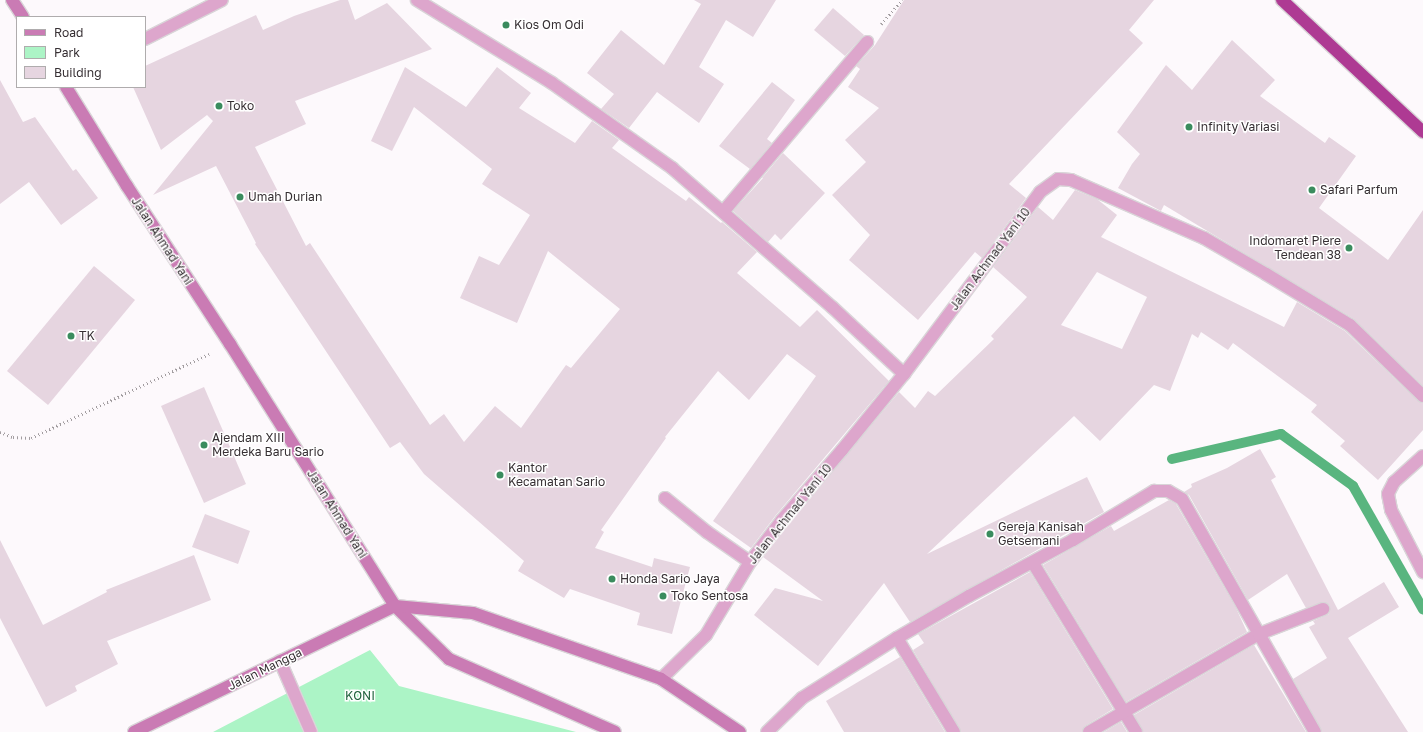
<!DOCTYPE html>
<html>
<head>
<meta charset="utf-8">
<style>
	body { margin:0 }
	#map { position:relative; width:1423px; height:732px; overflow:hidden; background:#fdf9fc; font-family:"Golos Text",sans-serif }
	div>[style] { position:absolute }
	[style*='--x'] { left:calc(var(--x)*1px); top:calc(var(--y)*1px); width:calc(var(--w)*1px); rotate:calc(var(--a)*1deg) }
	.green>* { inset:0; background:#acf4c6 }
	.stream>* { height:10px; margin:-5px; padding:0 5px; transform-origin:5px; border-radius:5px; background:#59b57f }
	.building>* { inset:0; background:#e6d5e0 }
	.path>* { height:2.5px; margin-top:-1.25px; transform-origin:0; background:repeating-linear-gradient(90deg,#a29da0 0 1px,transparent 0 4px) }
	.roads { filter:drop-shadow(1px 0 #d9d5d8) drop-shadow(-1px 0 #d9d5d8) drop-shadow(0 1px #d9d5d8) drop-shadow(0 -1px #d9d5d8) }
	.lane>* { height:12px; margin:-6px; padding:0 6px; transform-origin:6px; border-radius:6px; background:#dda6cc }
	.street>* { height:12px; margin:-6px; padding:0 6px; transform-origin:6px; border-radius:6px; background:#dda6cc }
	.secondary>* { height:12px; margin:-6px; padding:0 6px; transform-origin:6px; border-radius:6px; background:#ca7bb4 }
	.highway>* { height:12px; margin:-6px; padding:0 6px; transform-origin:6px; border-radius:6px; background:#ae3a93 }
	.dots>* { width:11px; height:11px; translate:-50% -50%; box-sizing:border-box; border:2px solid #fff; border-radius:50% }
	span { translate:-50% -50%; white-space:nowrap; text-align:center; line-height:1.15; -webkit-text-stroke:3px #fff; paint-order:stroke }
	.poi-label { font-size:12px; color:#362f33 }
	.left { translate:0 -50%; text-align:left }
	.right { translate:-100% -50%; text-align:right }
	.street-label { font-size:12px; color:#362f33 }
	.park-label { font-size:12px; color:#20623d }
	.legend { position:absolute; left:16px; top:16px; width:130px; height:72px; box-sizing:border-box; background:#fff; border:1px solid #afacad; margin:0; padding:5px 7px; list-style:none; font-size:12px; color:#362f33 }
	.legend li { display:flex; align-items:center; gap:8px; height:20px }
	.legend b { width:20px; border:1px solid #afacad }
</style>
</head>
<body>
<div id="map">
	<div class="green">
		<div style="clip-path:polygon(370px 650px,399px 686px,576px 732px,213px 732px)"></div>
	</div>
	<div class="stream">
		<div style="--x:1172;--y:459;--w:112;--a:-12.9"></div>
		<div style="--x:1281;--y:434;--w:89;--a:35.8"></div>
		<div style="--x:1353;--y:486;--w:142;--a:60.4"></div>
	</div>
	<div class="building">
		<div style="clip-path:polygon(340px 0,348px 0,355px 20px,387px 3px,432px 49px,295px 101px,306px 124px,255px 147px,306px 246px,310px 243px,430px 425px,444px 414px,464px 442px,495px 406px,521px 428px,566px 365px,571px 368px,620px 309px,548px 251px,517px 323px,460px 298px,479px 256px,499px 265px,530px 215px,482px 184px,492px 169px,414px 107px,392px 151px,371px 141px,405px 67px,466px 107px,497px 67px,531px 93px,519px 108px,575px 143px,592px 121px,619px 140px,612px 148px,686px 201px,689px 197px,721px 223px,722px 222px,757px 252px,737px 273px,800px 327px,817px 310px,889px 381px,776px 515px,751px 548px,713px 521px,816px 376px,787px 354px,749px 400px,718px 371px,665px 437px,666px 438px,601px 530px,604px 532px,595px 548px,652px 567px,654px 558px,690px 567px,672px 634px,637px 625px,640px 613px,570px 589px,564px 598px,518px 571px,524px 561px,424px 474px,400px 442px,390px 448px,255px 244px,256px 243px,216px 166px,153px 195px,213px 121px,207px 115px,161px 150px,133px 87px,145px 87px,145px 66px,256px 15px,263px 30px,294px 16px)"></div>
		<div style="clip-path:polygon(694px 0,776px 0,753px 37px,726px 20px,699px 67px,724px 84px,699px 123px,657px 92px,629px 128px,601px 109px,614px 94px,587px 73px,621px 30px,664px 65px,701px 4px)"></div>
		<div style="clip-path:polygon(904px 0,1154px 0,1129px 30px,1143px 43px,1009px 184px,1026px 198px,982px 258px,975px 252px,918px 320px,849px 260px,870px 235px,832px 195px,866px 162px,845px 140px,879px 108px,848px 87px,860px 69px,856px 66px,875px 45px)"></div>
		<div style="clip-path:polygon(833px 8px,864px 35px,845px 56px,814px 30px)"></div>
		<div style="clip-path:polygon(1232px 40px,1275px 80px,1260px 96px,1325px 143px,1329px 137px,1356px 156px,1319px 208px,1388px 260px,1423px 210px,1423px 386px,1354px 319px,1164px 205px,1161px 211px,1118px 188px,1132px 164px,1140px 154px,1117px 132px,1166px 65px,1192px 90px)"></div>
		<div style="clip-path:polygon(0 80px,23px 122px,35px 117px,73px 171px,76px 169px,98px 198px,61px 225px,29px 182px,0 204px)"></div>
		<div style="clip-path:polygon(772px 82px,795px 100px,767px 139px,772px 143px,750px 169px,719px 146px)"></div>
		<div style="clip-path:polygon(783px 153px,825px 193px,781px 240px,775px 234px,768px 242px,733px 211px,763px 178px,762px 178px)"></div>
		<div style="clip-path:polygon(evenodd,1075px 190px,1097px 199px,1117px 215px,1101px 237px,1284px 327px,1297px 302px,1345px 331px,1418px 401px,1423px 403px,1423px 430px,1378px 480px,1340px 446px,1345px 441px,1311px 412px,1317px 405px,1233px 343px,1228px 350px,1201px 332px,1198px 338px,1192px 334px,1170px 391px,1154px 385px,1100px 441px,1074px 416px,927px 554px,1087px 477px,1104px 512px,910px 622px,884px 583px,818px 666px,754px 615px,775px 588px,823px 601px,763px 557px,788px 525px,899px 392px,915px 408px,928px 391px,935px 396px,994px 339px,991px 336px,1027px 297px,993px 267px,1038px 207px,1053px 220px,1075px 190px,1097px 272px,1147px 297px,1122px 349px,1061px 325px,1097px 272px)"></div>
		<div style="clip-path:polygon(94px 266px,135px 300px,48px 405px,7px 371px)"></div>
		<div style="clip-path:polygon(204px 387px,246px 484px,204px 503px,161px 406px)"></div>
		<div style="clip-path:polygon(1260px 449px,1276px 477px,1271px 480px,1338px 610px,1384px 582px,1399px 607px,1348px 638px,1408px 732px,1322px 732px,1293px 679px,1327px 658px,1309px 627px,1315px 624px,1313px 621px,1329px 614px,1330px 606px,1324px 602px,1306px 608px,1287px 574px,1248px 600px,1189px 495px,1184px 492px,1192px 487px,1191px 484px,1227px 468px)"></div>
		<div style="clip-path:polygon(1169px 500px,1176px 504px,1236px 608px,1247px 632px,1126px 702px,1043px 565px,1111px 526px,1114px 531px)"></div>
		<div style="clip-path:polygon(205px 514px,250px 531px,238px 564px,192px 547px)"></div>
		<div style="clip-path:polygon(0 540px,43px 625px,107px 592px,106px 590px,194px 555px,211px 600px,107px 641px,118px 664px,75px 686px,77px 691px,46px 707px,0 618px)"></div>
		<div style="clip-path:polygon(1030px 572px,1113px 709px,1085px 726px,1082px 732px,961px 732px,913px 650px,924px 643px,918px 634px)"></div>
		<div style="clip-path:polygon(1254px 645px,1306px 732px,1143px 732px,1134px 715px)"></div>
		<div style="clip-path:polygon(900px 657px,945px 732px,844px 732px,826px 701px)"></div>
		<div style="clip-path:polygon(1121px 722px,1127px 732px,1104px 732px)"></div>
	</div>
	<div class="path">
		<div style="--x:881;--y:24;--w:32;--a:-49"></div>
		<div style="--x:0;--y:432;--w:14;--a:21"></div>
		<div style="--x:13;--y:437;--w:18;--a:3"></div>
		<div style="--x:31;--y:438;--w:197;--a:-25.3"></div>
	</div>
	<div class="roads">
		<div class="lane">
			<div style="--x:280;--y:661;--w:77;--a:66.4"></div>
		</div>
		<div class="street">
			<div style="--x:417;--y:0;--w:158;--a:31.6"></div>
			<div style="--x:552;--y:83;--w:147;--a:35.3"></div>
			<div style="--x:672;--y:168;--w:213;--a:41"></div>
			<div style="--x:833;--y:308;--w:97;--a:42.9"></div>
			<div style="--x:145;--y:39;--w:86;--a:-26.9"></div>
			<div style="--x:723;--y:212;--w:223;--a:-49.7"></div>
			<div style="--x:1423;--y:456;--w:39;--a:138"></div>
			<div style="--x:1394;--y:482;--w:13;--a:117"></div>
			<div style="--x:1388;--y:494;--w:16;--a:79"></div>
			<div style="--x:1391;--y:510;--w:70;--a:62.7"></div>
			<div style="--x:665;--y:498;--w:54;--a:39"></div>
			<div style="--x:707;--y:532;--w:52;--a:34.9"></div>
			<div style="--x:1033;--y:563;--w:198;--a:58.6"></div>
			<div style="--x:897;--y:638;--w:110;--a:58.8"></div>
			<div style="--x:661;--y:679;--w:63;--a:-44.4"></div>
			<div style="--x:706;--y:635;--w:85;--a:-58.9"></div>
			<div style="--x:750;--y:562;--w:53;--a:-52.7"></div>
			<div style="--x:782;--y:520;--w:92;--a:-49.4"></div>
			<div style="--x:842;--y:450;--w:98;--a:-50.8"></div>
			<div style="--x:904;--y:374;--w:227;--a:-53.2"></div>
			<div style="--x:1040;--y:192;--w:22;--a:-36"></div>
			<div style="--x:1058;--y:179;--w:13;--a:4"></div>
			<div style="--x:1071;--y:180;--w:145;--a:23.6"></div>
			<div style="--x:1204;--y:238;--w:72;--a:30.1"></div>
			<div style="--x:1266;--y:274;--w:98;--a:31.3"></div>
			<div style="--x:1350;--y:325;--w:102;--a:44.2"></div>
			<div style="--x:767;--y:732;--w:49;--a:-44.2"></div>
			<div style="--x:802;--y:698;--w:112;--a:-32.3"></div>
			<div style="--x:897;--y:638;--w:83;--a:-30.3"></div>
			<div style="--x:969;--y:596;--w:118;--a:-28.3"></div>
			<div style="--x:1073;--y:540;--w:95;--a:-31.2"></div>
			<div style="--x:1154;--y:491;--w:14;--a:0"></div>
			<div style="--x:1168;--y:491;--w:16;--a:30"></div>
			<div style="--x:1182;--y:499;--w:268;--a:60.3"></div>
			<div style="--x:1089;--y:732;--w:196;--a:-30"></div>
			<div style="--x:1259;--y:634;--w:69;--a:-21.3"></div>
		</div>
		<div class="secondary">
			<div style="--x:12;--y:0;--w:20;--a:57"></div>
			<div style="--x:66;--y:87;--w:116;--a:58.4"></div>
			<div style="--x:127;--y:186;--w:189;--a:56.9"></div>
			<div style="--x:230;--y:344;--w:310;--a:57.8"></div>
			<div style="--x:395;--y:606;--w:76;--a:44.5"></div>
			<div style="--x:449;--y:659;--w:181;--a:23.7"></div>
			<div style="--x:395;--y:606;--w:78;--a:5.1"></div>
			<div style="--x:473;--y:613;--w:199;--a:19.3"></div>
			<div style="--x:661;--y:679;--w:95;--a:33.9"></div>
			<div style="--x:134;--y:732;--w:290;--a:-25.8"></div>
		</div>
		<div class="highway">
			<div style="--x:1282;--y:0;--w:193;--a:43.1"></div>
		</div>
	</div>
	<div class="dots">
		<div style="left:506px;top:25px;background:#3a8c5e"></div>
		<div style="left:219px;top:106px;background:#3a8c5e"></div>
		<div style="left:1189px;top:127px;background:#3a8c5e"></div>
		<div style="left:1312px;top:190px;background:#3a8c5e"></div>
		<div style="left:240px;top:197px;background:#3a8c5e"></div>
		<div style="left:1349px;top:248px;background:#3a8c5e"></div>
		<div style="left:71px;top:336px;background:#3a8c5e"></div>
		<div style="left:204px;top:445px;background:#3a8c5e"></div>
		<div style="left:500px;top:475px;background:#3a8c5e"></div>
		<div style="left:990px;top:534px;background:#3a8c5e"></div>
		<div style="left:612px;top:579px;background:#3a8c5e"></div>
		<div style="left:663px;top:596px;background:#3a8c5e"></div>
	</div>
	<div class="poi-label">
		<span class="left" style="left:514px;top:25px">Kios Om Odi</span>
		<span class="left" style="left:227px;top:106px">Toko</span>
		<span class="left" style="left:1197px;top:127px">Infinity Variasi</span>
		<span class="left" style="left:1320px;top:190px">Safari Parfum</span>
		<span class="left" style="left:248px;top:197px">Umah Durian</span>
		<span class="right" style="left:1341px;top:248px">Indomaret Piere<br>Tendean 38</span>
		<span class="left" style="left:79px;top:336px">TK</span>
		<span class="left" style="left:212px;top:445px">Ajendam XIII<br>Merdeka Baru Sario</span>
		<span class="left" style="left:508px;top:475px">Kantor<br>Kecamatan Sario</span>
		<span class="left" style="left:998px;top:534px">Gereja Kanisah<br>Getsemani</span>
		<span class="left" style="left:620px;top:579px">Honda Sario Jaya</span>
		<span class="left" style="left:671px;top:596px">Toko Sentosa</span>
	</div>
	<div class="street-label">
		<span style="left:162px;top:241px;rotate:57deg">Jalan Ahmad Yani</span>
		<span style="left:990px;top:259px;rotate:-53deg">Jalan Achmad Yani 10</span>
		<span style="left:337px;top:514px;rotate:58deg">Jalan Ahmad Yani</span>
		<span style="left:790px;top:514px;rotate:-51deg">Jalan Achmad Yani 10</span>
		<span style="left:265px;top:669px;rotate:-26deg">Jalan Mangga</span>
	</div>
	<div class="park-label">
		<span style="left:360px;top:696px">KONI</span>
	</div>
	<ul class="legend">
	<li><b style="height:5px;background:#ca7bb4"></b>Road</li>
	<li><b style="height:11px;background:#acf4c6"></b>Park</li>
	<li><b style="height:11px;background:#e6d5e0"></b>Building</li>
	</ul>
</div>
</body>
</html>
